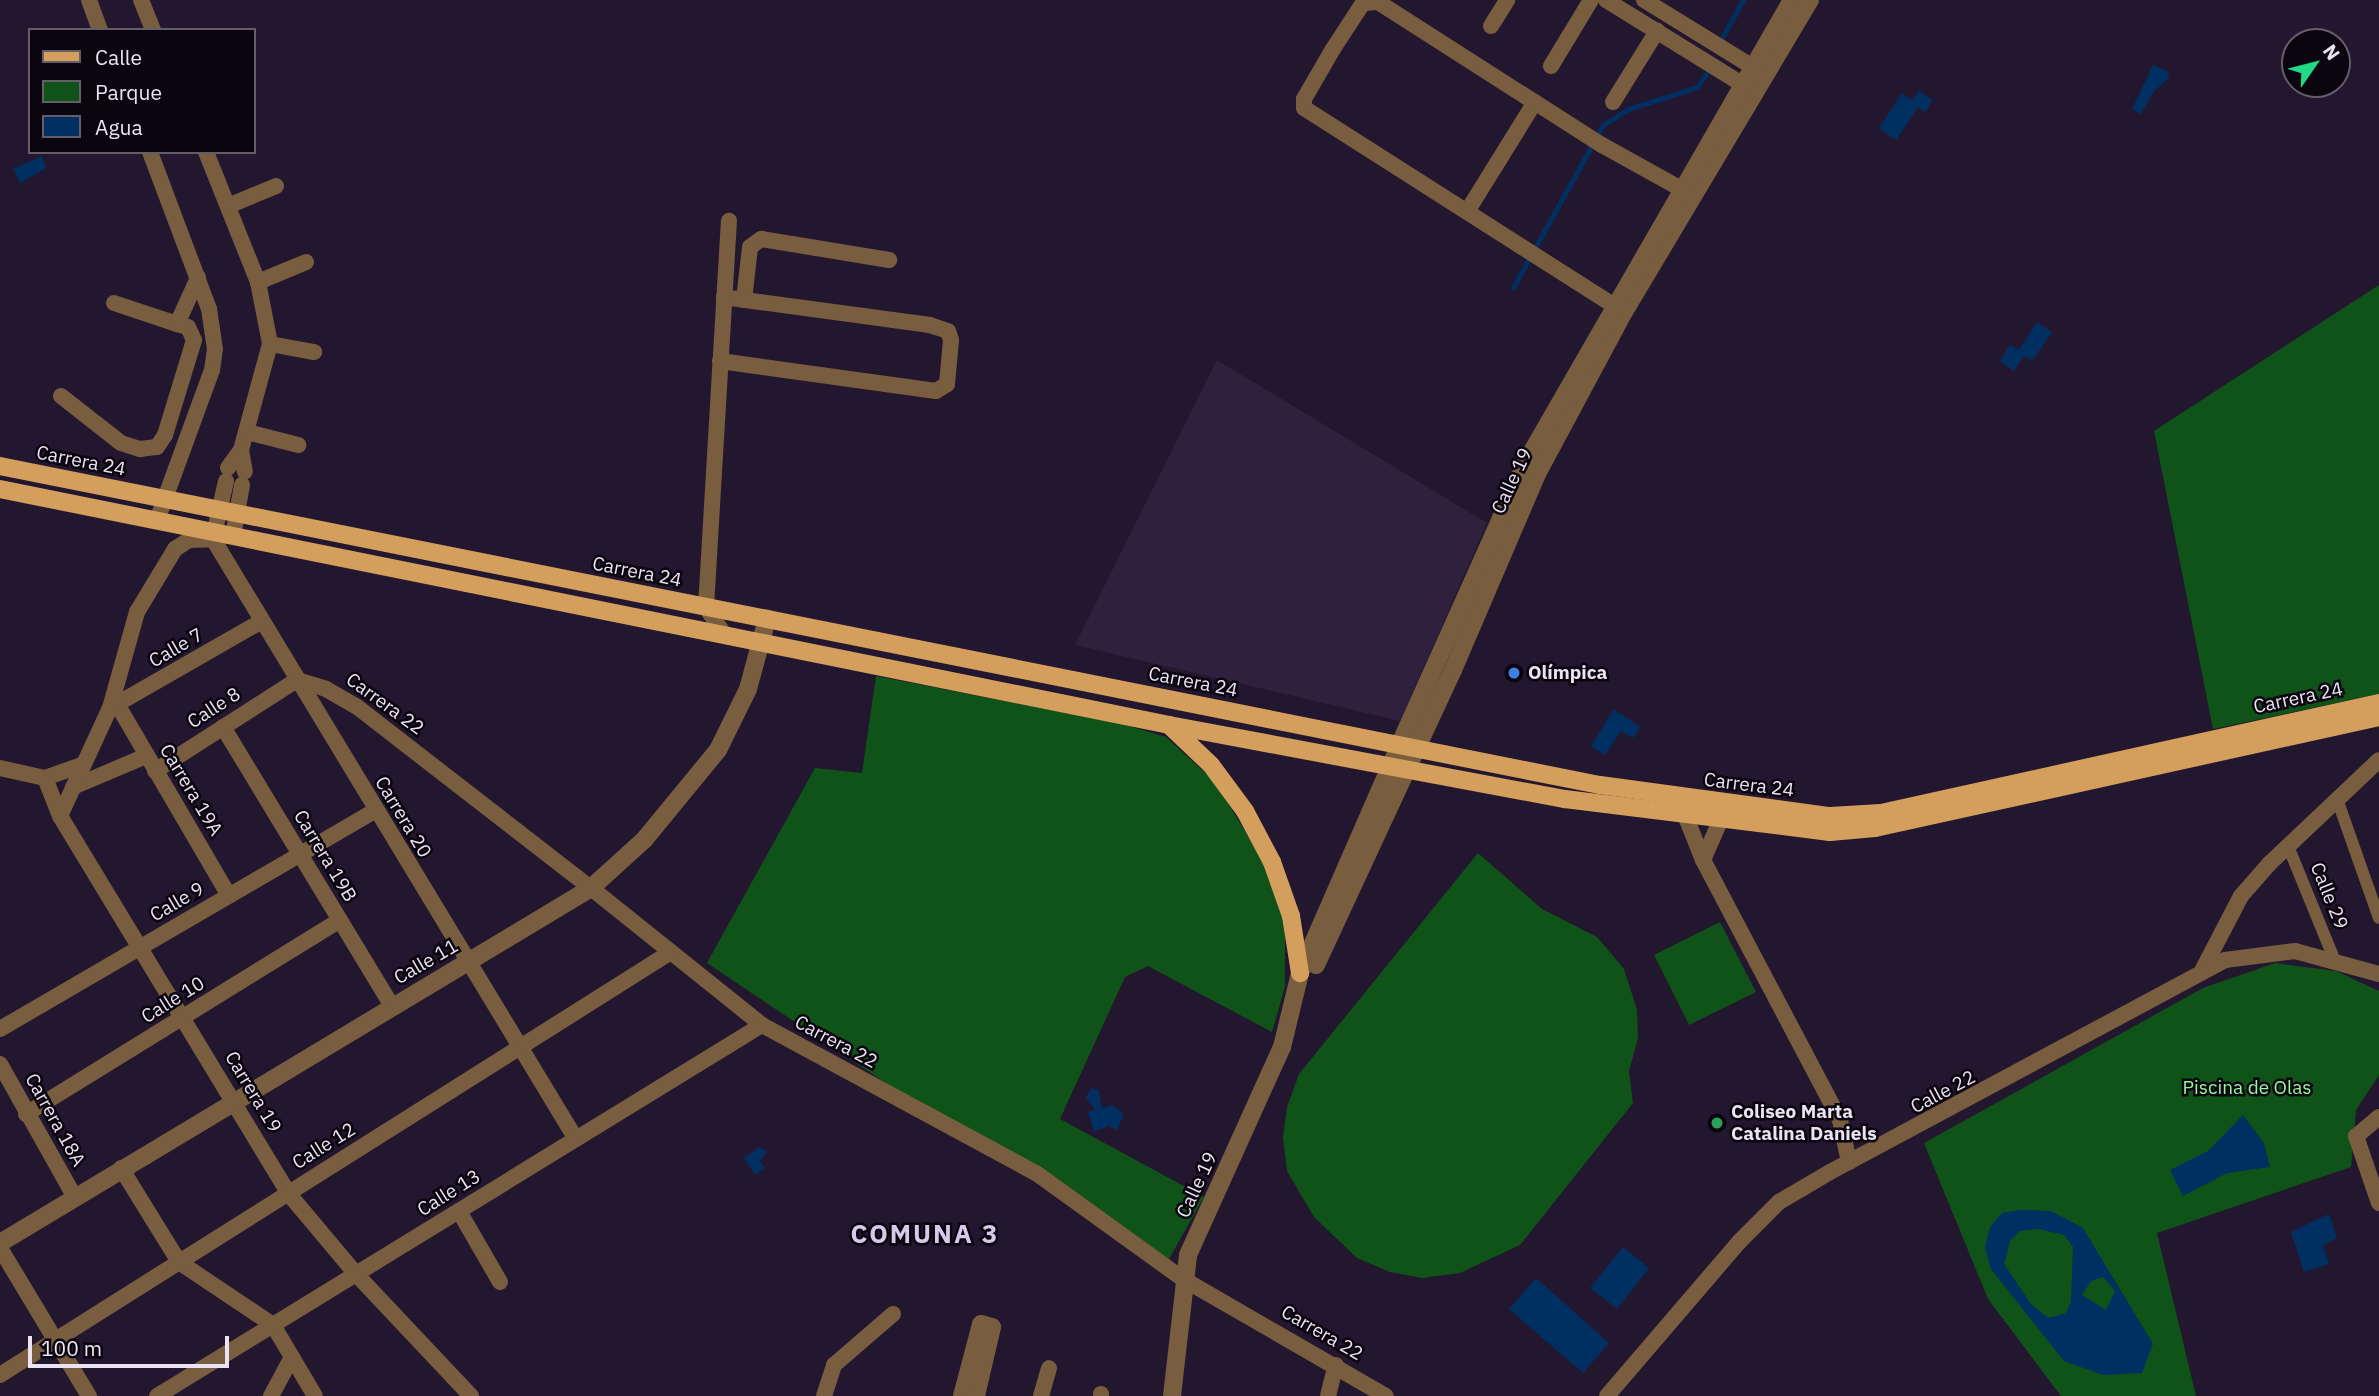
<!DOCTYPE html>
<html>
<head>
<meta charset="utf-8">
<style>
	body { margin:0 }
	#map { position:relative; width:2379px; height:1396px; overflow:hidden; background:#23172f; font-family:"IBM Plex Sans",sans-serif }
	div>[style] { position:absolute }
	[style*='--x'] { left:calc(var(--x)*1px); top:calc(var(--y)*1px); width:calc(var(--w)*1px); rotate:calc(var(--a)*1deg) }
	.built>* { inset:0; background:#2f203e }
	.green>* { inset:0; background:#0f5319 }
	.water>* { inset:0; background:#003061 }
	.stream>* { height:4.5px; margin:-2.25px; padding:0 2.25px; transform-origin:2.25px; border-radius:2.25px; background:#003061 }
	.pedestrian>* { height:12px; margin:-6px; padding:0 6px; transform-origin:6px; border-radius:6px; background:#785e3f }
	.minor>* { height:16px; margin:-8px; padding:0 8px; transform-origin:8px; border-radius:8px; background:#785e3f }
	.tertiary>* { height:18px; margin:-9px; padding:0 9px; transform-origin:9px; border-radius:9px; background:#785e3f }
	.primary>* { height:18px; margin:-9px; padding:0 9px; transform-origin:9px; border-radius:9px; background:#d49f5c }
	.dots>* { width:19px; height:19px; translate:-50% -50%; box-sizing:border-box; border:4px solid #0a050f; border-radius:50% }
	span { translate:-50% -50%; white-space:nowrap; text-align:center; line-height:1.15; -webkit-text-stroke:5px #0a050f; paint-order:stroke }
	.street-label { font-size:19px; color:#eae3f4 }
	.poi-label { font-size:19px; color:#eae3f4; font-weight:700 }
	.left { translate:0 -50%; text-align:left }
	.park-label { font-size:19px; color:#97f79b }
	.district-label { font-size:26px; color:#d8c9ea; font-weight:700; letter-spacing:2px }
	.legend { position:absolute; left:28px; top:28px; width:228px; height:126px; box-sizing:border-box; background:#0a050f; border:2px solid #645e6b; margin:0; padding:9px 12px; list-style:none; font-size:21px; color:#eae3f4 }
	.legend li { display:flex; align-items:center; gap:14px; height:35px }
	.legend b { width:35px; border:2px solid #645e6b }
	.north { position:absolute; left:2281px; top:28px; width:70px; height:70px; box-sizing:border-box; background:#0a050f; border:2px solid #645e6b; border-radius:50%; rotate:55deg; font-size:19px; font-weight:700; line-height:28px; text-align:center; color:#eae3f4 }
	.north::after { content:''; display:block; margin:auto; width:24px; height:32px; background:#21d887; clip-path:polygon(50% 0,100% 100%,50% 72%,0 100%) }
	.scale { position:absolute; left:28px; top:1336px; width:201px; height:32px; box-sizing:border-box; border:4px solid #eae3f4; border-top:0; padding-left:9px; font-size:21px; line-height:24px; white-space:nowrap; color:#eae3f4; -webkit-text-stroke:5px #0a050f; paint-order:stroke }
</style>
</head>
<body>
<div id="map">
	<div class="built">
		<div style="clip-path:polygon(1217px 360px,1487px 523px,1400px 721px,1075px 645px)"></div>
	</div>
	<div class="green">
		<div style="clip-path:polygon(2379px 285px,2379px 694px,2213px 729px,2154px 431px)"></div>
		<div style="clip-path:polygon(876px 676px,1122px 724px,1166px 737px,1215px 782px,1265px 864px,1285px 924px,1285px 986px,1272px 1032px,1148px 966px,1125px 977px,1060px 1119px,1204px 1197px,1169px 1259px,1026px 1162px,917px 1104px,707px 963px,815px 768px,862px 773px)"></div>
		<div style="clip-path:polygon(1478px 853px,1542px 909px,1597px 937px,1624px 969px,1637px 1010px,1638px 1038px,1629px 1071px,1633px 1103px,1520px 1245px,1460px 1273px,1422px 1278px,1390px 1272px,1357px 1258px,1314px 1217px,1287px 1171px,1283px 1138px,1287px 1107px,1299px 1074px)"></div>
		<div style="clip-path:polygon(1720px 922px,1756px 992px,1689px 1025px,1654px 955px)"></div>
		<div style="clip-path:polygon(2275px 963px,2336px 971px,2379px 991px,2379px 1075px,2356px 1110px,2351px 1167px,2157px 1233px,2196px 1396px,2061px 1396px,1988px 1299px,1924px 1143px,2203px 988px)"></div>
	</div>
	<div class="water">
		<div style="clip-path:polygon(2153px 65px,2169px 72px,2168px 79px,2154px 91px,2141px 114px,2132px 109px)"></div>
		<div style="clip-path:polygon(1919px 91px,1933px 100px,1925px 112px,1918px 107px,1896px 140px,1879px 128px,1902px 93px,1912px 100px)"></div>
		<div style="clip-path:polygon(42px 156px,46px 168px,20px 183px,13px 169px)"></div>
		<div style="clip-path:polygon(2037px 322px,2052px 332px,2032px 361px,2024px 356px,2014px 371px,2000px 361px,2010px 345px,2019px 350px)"></div>
		<div style="clip-path:polygon(1614px 709px,1640px 727px,1633px 738px,1621px 731px,1605px 755px,1591px 746px)"></div>
		<div style="clip-path:polygon(1092px 1088px,1099px 1091px,1102px 1108px,1113px 1105px,1124px 1114px,1117px 1130px,1109px 1126px,1094px 1132px,1088px 1112px,1095px 1110px,1086px 1097px)"></div>
		<div style="clip-path:polygon(2243px 1115px,2264px 1143px,2270px 1167px,2227px 1173px,2183px 1196px,2170px 1170px,2208px 1151px)"></div>
		<div style="clip-path:polygon(759px 1147px,767px 1151px,760px 1161px,765px 1168px,755px 1175px,744px 1158px)"></div>
		<div style="clip-path:polygon(evenodd,2021px 1210px,2051px 1211px,2083px 1228px,2153px 1344px,2142px 1373px,2103px 1375px,2064px 1361px,1991px 1269px,1985px 1247px,1990px 1227px,2002px 1213px,2021px 1210px,2039px 1229px,2064px 1235px,2073px 1247px,2071px 1302px,2066px 1313px,2048px 1318px,2031px 1304px,2004px 1264px,2010px 1241px,2020px 1231px,2039px 1229px,2021px 1210px,2103px 1277px,2115px 1291px,2106px 1310px,2082px 1295px,2091px 1281px,2103px 1277px)"></div>
		<div style="clip-path:polygon(2329px 1214px,2337px 1238px,2323px 1245px,2329px 1264px,2304px 1272px,2291px 1232px)"></div>
		<div style="clip-path:polygon(1623px 1247px,1649px 1268px,1617px 1309px,1590px 1288px)"></div>
		<div style="clip-path:polygon(1536px 1278px,1609px 1343px,1583px 1373px,1509px 1309px)"></div>
	</div>
	<div class="stream">
		<div style="--x:1722;--y:38;--w:43;--a:-61.1"></div>
		<div style="--x:1513;--y:288;--w:186;--a:-61.1"></div>
		<div style="--x:1603;--y:125;--w:31;--a:-32"></div>
		<div style="--x:1629;--y:109;--w:71;--a:-17.9"></div>
		<div style="--x:1697;--y:87;--w:16;--a:-55"></div>
	</div>
	<div class="pedestrian">
		<div style="--x:2337;--y:799;--w:126;--a:70.6"></div>
		<div style="--x:2288;--y:846;--w:124;--a:67.8"></div>
	</div>
	<div class="minor">
		<div style="--x:89;--y:0;--w:32;--a:70"></div>
		<div style="--x:141;--y:0;--w:32;--a:68"></div>
		<div style="--x:1606;--y:0;--w:160;--a:31.7"></div>
		<div style="--x:1644;--y:0;--w:128;--a:31.6"></div>
		<div style="--x:1491;--y:26;--w:31;--a:-58"></div>
		<div style="--x:1551;--y:66;--w:77;--a:-58.8"></div>
		<div style="--x:1613;--y:102;--w:84;--a:-58.2"></div>
		<div style="--x:150;--y:152;--w:168;--a:69.4"></div>
		<div style="--x:209;--y:309;--w:40;--a:81.5"></div>
		<div style="--x:215;--y:349;--w:21;--a:98"></div>
		<div style="--x:212;--y:370;--w:160;--a:110.1"></div>
		<div style="--x:206;--y:152;--w:140;--a:68.2"></div>
		<div style="--x:258;--y:282;--w:63;--a:79"></div>
		<div style="--x:270;--y:344;--w:110;--a:105.3"></div>
		<div style="--x:241;--y:450;--w:22;--a:126"></div>
		<div style="--x:228;--y:206;--w:52;--a:-22.6"></div>
		<div style="--x:1468;--y:210;--w:127;--a:-58.2"></div>
		<div style="--x:258;--y:282;--w:52;--a:-22.6"></div>
		<div style="--x:744;--y:300;--w:53;--a:-83.5"></div>
		<div style="--x:750;--y:247;--w:14;--a:-36"></div>
		<div style="--x:761;--y:239;--w:130;--a:9.3"></div>
		<div style="--x:114;--y:303;--w:66;--a:18.4"></div>
		<div style="--x:1624;--y:312;--w:379;--a:-147.5"></div>
		<div style="--x:1304;--y:108;--w:9;--a:-90"></div>
		<div style="--x:1304;--y:99;--w:58;--a:-59.9"></div>
		<div style="--x:1333;--y:49;--w:55;--a:-56.9"></div>
		<div style="--x:1363;--y:3;--w:15;--a:-4"></div>
		<div style="--x:1378;--y:2;--w:266;--a:32.6"></div>
		<div style="--x:1602;--y:145;--w:103;--a:29.1"></div>
		<div style="--x:270;--y:344;--w:45;--a:10.3"></div>
		<div style="--x:720;--y:361;--w:218;--a:7.9"></div>
		<div style="--x:936;--y:391;--w:13;--a:-32"></div>
		<div style="--x:947;--y:384;--w:44;--a:-84.8"></div>
		<div style="--x:951;--y:340;--w:9;--a:-108"></div>
		<div style="--x:948;--y:331;--w:19;--a:-162"></div>
		<div style="--x:930;--y:325;--w:208;--a:-172.3"></div>
		<div style="--x:61;--y:396;--w:76;--a:38.1"></div>
		<div style="--x:121;--y:443;--w:20;--a:18"></div>
		<div style="--x:140;--y:449;--w:17;--a:-7"></div>
		<div style="--x:157;--y:447;--w:14;--a:-56"></div>
		<div style="--x:165;--y:435;--w:99;--a:-73"></div>
		<div style="--x:194;--y:340;--w:14;--a:-115"></div>
		<div style="--x:188;--y:327;--w:11;--a:-165"></div>
		<div style="--x:177;--y:324;--w:51;--a:-65.5"></div>
		<div style="--x:247;--y:432;--w:53;--a:14.3"></div>
		<div style="--x:241;--y:450;--w:22;--a:80"></div>
		<div style="--x:226;--y:481;--w:59;--a:102.6"></div>
		<div style="--x:213;--y:539;--w:701;--a:58.83"></div>
		<div style="--x:233;--y:536;--w:52;--a:-80"></div>
		<div style="--x:724;--y:634;--w:32;--a:-124"></div>
		<div style="--x:706;--y:607;--w:387;--a:-86.6"></div>
		<div style="--x:117;--y:704;--w:222;--a:59.7"></div>
		<div style="--x:110;--y:708;--w:175;--a:-29.8"></div>
		<div style="--x:223;--y:727;--w:326;--a:58.8"></div>
		<div style="--x:0;--y:768;--w:46;--a:12.5"></div>
		<div style="--x:45;--y:778;--w:41;--a:-19.7"></div>
		<div style="--x:155;--y:771;--w:169;--a:-32.7"></div>
		<div style="--x:297;--y:680;--w:30;--a:17"></div>
		<div style="--x:326;--y:689;--w:34;--a:30"></div>
		<div style="--x:356;--y:706;--w:297;--a:37.8"></div>
		<div style="--x:591;--y:888;--w:219;--a:38.7"></div>
		<div style="--x:762;--y:1025;--w:311;--a:28.4"></div>
		<div style="--x:1036;--y:1173;--w:181;--a:35.8"></div>
		<div style="--x:1183;--y:1279;--w:234;--a:30"></div>
		<div style="--x:45;--y:778;--w:41;--a:68.5"></div>
		<div style="--x:60;--y:816;--w:441;--a:58.8"></div>
		<div style="--x:288;--y:1193;--w:106;--a:50"></div>
		<div style="--x:356;--y:1274;--w:168;--a:46.7"></div>
		<div style="--x:73;--y:787;--w:79;--a:-23"></div>
		<div style="--x:1685;--y:815;--w:48;--a:68.2"></div>
		<div style="--x:1703;--y:860;--w:294;--a:62.2"></div>
		<div style="--x:1840;--y:1120;--w:43;--a:77.9"></div>
		<div style="--x:60;--y:816;--w:119;--a:-65.2"></div>
		<div style="--x:110;--y:708;--w:100;--a:-74.3"></div>
		<div style="--x:137;--y:612;--w:74;--a:-58.9"></div>
		<div style="--x:175;--y:549;--w:17;--a:-33"></div>
		<div style="--x:189;--y:540;--w:24;--a:-2"></div>
		<div style="--x:1703;--y:860;--w:45;--a:-66.3"></div>
		<div style="--x:2203;--y:969;--w:82;--a:-62.5"></div>
		<div style="--x:2241;--y:896;--w:43;--a:-48.8"></div>
		<div style="--x:2269;--y:864;--w:151;--a:-43.4"></div>
		<div style="--x:0;--y:1029;--w:434;--a:-30.2"></div>
		<div style="--x:0;--y:1064;--w:151;--a:60.7"></div>
		<div style="--x:26;--y:1114;--w:369;--a:-31.7"></div>
		<div style="--x:2379;--y:1117;--w:30;--a:140"></div>
		<div style="--x:2356;--y:1136;--w:71;--a:71.1"></div>
		<div style="--x:121;--y:1168;--w:110;--a:58.3"></div>
		<div style="--x:179;--y:1262;--w:113;--a:33.8"></div>
		<div style="--x:273;--y:1325;--w:82;--a:59.4"></div>
		<div style="--x:459;--y:1211;--w:82;--a:60"></div>
		<div style="--x:0;--y:1248;--w:173;--a:59"></div>
		<div style="--x:0;--y:1375;--w:793;--a:-32.23"></div>
		<div style="--x:157;--y:1396;--w:710;--a:-31.52"></div>
		<div style="--x:271;--y:1396;--w:44;--a:-61.7"></div>
		<div style="--x:824;--y:1396;--w:33;--a:-72"></div>
		<div style="--x:834;--y:1365;--w:78;--a:-40.8"></div>
		<div style="--x:1041;--y:1396;--w:29;--a:-74"></div>
		<div style="--x:1101;--y:1396;--w:2;--a:-90"></div>
		<div style="--x:1328;--y:1396;--w:32;--a:-76"></div>
		<div style="--x:1607;--y:1396;--w:203;--a:-49.4"></div>
		<div style="--x:1739;--y:1242;--w:57;--a:-45"></div>
		<div style="--x:1779;--y:1202;--w:59;--a:-30.5"></div>
		<div style="--x:1830;--y:1172;--w:448;--a:-28.2"></div>
		<div style="--x:2225;--y:960;--w:71;--a:-7.3"></div>
		<div style="--x:2295;--y:951;--w:87;--a:15.3"></div>
	</div>
	<div class="tertiary">
		<div style="--x:1316;--y:965;--w:325;--a:-65.1"></div>
		<div style="--x:1453;--y:670;--w:213;--a:-66.8"></div>
		<div style="--x:1537;--y:474;--w:184;--a:-61.8"></div>
		<div style="--x:1624;--y:312;--w:363;--a:-59.2"></div>
		<div style="--x:0;--y:1243;--w:689;--a:-30.99"></div>
		<div style="--x:591;--y:888;--w:72;--a:-42.2"></div>
		<div style="--x:644;--y:840;--w:117;--a:-50.6"></div>
		<div style="--x:718;--y:750;--w:68;--a:-63.8"></div>
		<div style="--x:748;--y:689;--w:73;--a:-74.8"></div>
		<div style="--x:962;--y:1396;--w:74;--a:-75.2"></div>
		<div style="--x:981;--y:1324;--w:11;--a:15"></div>
		<div style="--x:992;--y:1327;--w:71;--a:103.1"></div>
		<div style="--x:1172;--y:1396;--w:142;--a:-83.5"></div>
		<div style="--x:1188;--y:1255;--w:228;--a:-65.7"></div>
		<div style="--x:1282;--y:1047;--w:76;--a:-76.3"></div>
		<div style="--x:1300;--y:973;--w:250;--a:-66.4"></div>
		<div style="--x:1400;--y:744;--w:309;--a:-65.9"></div>
		<div style="--x:1526;--y:462;--w:533;--a:-60.07"></div>
	</div>
	<div class="primary">
		<div style="--x:0;--y:466;--w:1631;--a:11.28"></div>
		<div style="--x:1600;--y:785;--w:232;--a:7.7"></div>
		<div style="--x:1830;--y:816;--w:51;--a:-3.4"></div>
		<div style="--x:1881;--y:813;--w:510;--a:-12.46"></div>
		<div style="--x:0;--y:489;--w:1193;--a:11.41"></div>
		<div style="--x:1169;--y:725;--w:403;--a:10.6"></div>
		<div style="--x:1565;--y:799;--w:267;--a:7.1"></div>
		<div style="--x:1830;--y:832;--w:45;--a:-5.1"></div>
		<div style="--x:1875;--y:828;--w:516;--a:-12.42"></div>
		<div style="--x:1169;--y:725;--w:58;--a:43.6"></div>
		<div style="--x:1211;--y:765;--w:57;--a:53.5"></div>
		<div style="--x:1245;--y:811;--w:58;--a:62.1"></div>
		<div style="--x:1272;--y:862;--w:57;--a:70.6"></div>
		<div style="--x:1291;--y:916;--w:58;--a:81"></div>
	</div>
	<div class="dots">
		<div style="left:1514px;top:673px;background:#3f7fe0"></div>
		<div style="left:1717px;top:1123px;background:#2e9e5b"></div>
	</div>
	<div class="street-label">
		<span style="left:81px;top:461px;rotate:11deg">Carrera 24</span>
		<span style="left:1512px;top:481px;rotate:-65deg">Calle 19</span>
		<span style="left:637px;top:572px;rotate:11deg">Carrera 24</span>
		<span style="left:176px;top:648px;rotate:-30deg">Calle 7</span>
		<span style="left:1193px;top:682px;rotate:11deg">Carrera 24</span>
		<span style="left:2298px;top:698px;rotate:-12deg">Carrera 24</span>
		<span style="left:385px;top:704px;rotate:36deg">Carrera 22</span>
		<span style="left:214px;top:708px;rotate:-33deg">Calle 8</span>
		<span style="left:1749px;top:785px;rotate:7deg">Carrera 24</span>
		<span style="left:191px;top:790px;rotate:59deg">Carrera 19A</span>
		<span style="left:403px;top:817px;rotate:59deg">Carrera 20</span>
		<span style="left:325px;top:856px;rotate:59deg">Carrera 19B</span>
		<span style="left:2329px;top:896px;rotate:68deg">Calle 29</span>
		<span style="left:177px;top:902px;rotate:-30deg">Calle 9</span>
		<span style="left:426px;top:962px;rotate:-30deg">Calle 11</span>
		<span style="left:173px;top:1000px;rotate:-32deg">Calle 10</span>
		<span style="left:836px;top:1042px;rotate:28deg">Carrera 22</span>
		<span style="left:253px;top:1092px;rotate:59deg">Carrera 19</span>
		<span style="left:1943px;top:1092px;rotate:-28deg">Calle 22</span>
		<span style="left:55px;top:1120px;rotate:61deg">Carrera 18A</span>
		<span style="left:324px;top:1146px;rotate:-32deg">Calle 12</span>
		<span style="left:1197px;top:1185px;rotate:-65deg">Calle 19</span>
		<span style="left:449px;top:1193px;rotate:-32deg">Calle 13</span>
		<span style="left:1322px;top:1333px;rotate:30deg">Carrera 22</span>
	</div>
	<div class="poi-label">
		<span class="left" style="left:1528px;top:673px">Olímpica</span>
		<span class="left" style="left:1731px;top:1123px">Coliseo Marta<br>Catalina Daniels</span>
	</div>
	<div class="park-label">
		<span style="left:2247px;top:1088px">Piscina de Olas</span>
	</div>
	<div class="district-label">
		<span style="left:925px;top:1234px">COMUNA 3</span>
	</div>
	<ul class="legend">
	<li><b style="height:9px;background:#d49f5c"></b>Calle</li>
	<li><b style="height:19px;background:#0f5319"></b>Parque</li>
	<li><b style="height:19px;background:#003061"></b>Agua</li>
	</ul>
	<div class="north">N</div>
	<div class="scale">100 m</div>
</div>
</body>
</html>
